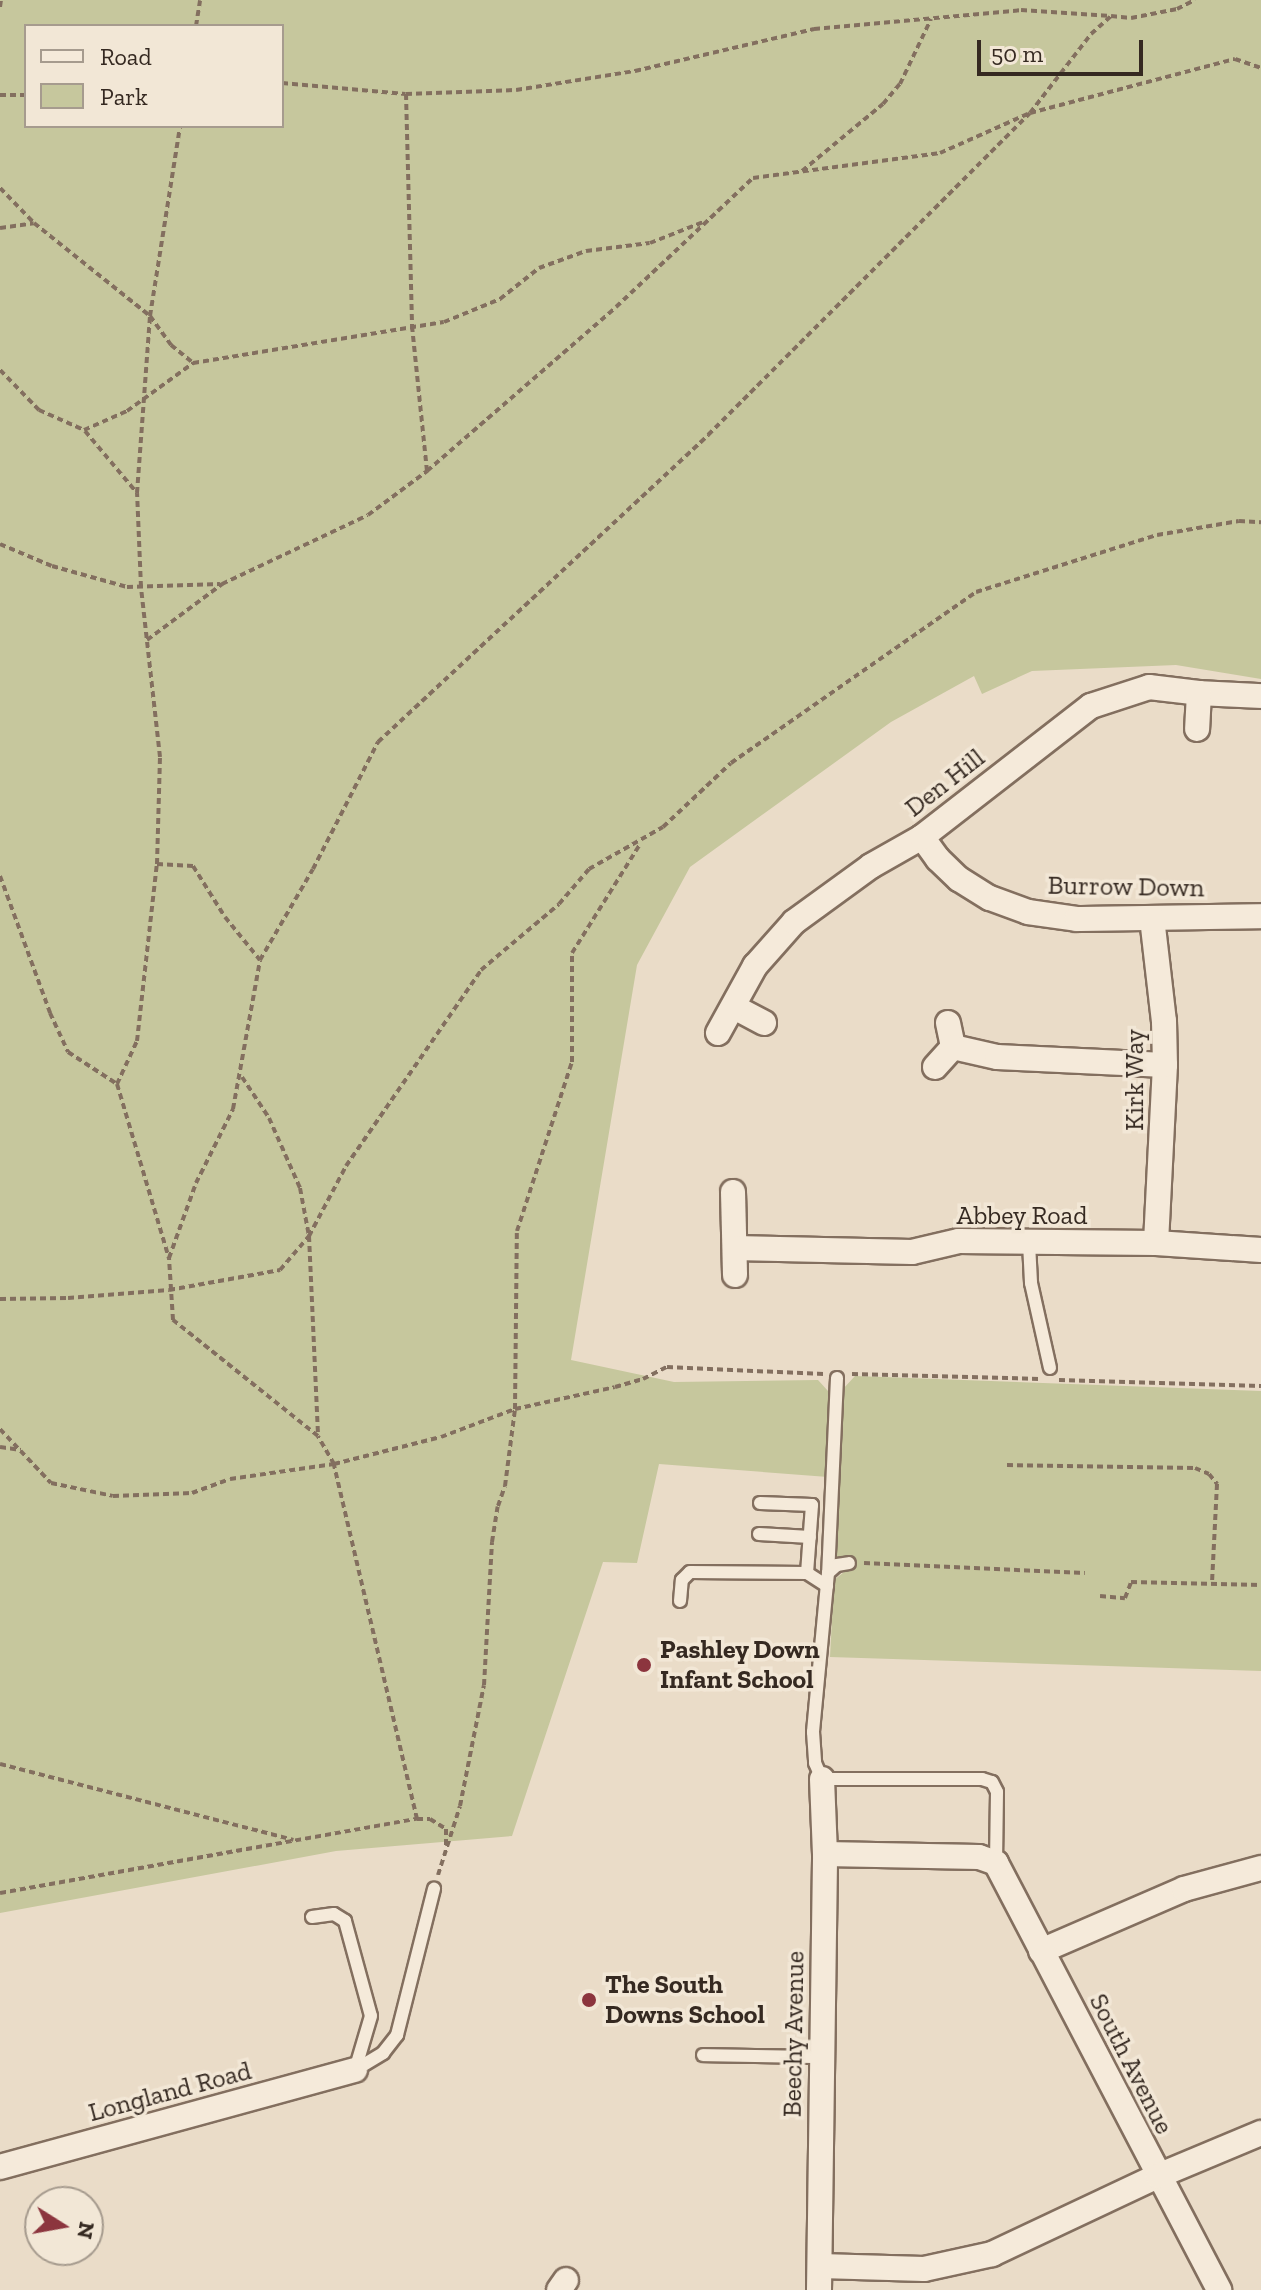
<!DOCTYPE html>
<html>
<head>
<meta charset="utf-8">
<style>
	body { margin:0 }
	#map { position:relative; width:1261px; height:2290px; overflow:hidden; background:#eadcc8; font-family:"Zilla Slab",serif }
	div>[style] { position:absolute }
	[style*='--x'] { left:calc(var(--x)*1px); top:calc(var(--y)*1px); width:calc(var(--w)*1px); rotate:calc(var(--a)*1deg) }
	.green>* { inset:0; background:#c6c79d }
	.path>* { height:4px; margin-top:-2px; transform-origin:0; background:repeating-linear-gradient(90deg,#836f5f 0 6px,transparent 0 10px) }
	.roads { filter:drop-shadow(2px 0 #836f5f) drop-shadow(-2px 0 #836f5f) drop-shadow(0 2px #836f5f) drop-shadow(0 -2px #836f5f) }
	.lane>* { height:12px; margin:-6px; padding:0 6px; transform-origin:6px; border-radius:6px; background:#f5eada }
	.street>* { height:24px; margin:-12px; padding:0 12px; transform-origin:12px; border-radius:12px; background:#f5eada }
	.dots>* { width:22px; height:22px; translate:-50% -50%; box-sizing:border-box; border:4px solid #f2e7d6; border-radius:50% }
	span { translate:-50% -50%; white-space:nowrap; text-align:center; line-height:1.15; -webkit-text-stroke:7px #f2e7d6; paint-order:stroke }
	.street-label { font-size:26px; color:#352921 }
	.poi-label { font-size:26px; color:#352921; font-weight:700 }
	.left { translate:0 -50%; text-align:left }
	.legend { position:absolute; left:24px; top:24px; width:260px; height:104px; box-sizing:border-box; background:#f2e7d6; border:2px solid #a69b8e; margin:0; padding:10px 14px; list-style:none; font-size:24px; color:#352921 }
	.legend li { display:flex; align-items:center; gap:16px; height:40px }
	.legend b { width:40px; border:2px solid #a69b8e }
	.north { position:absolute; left:24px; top:2186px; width:80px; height:80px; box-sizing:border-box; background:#f2e7d6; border:2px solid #a69b8e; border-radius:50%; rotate:101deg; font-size:22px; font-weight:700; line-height:32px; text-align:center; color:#352921 }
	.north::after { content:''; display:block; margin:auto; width:28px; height:36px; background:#8c353e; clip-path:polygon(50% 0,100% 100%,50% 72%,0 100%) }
	.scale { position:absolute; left:977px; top:40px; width:166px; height:36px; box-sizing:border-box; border:4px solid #352921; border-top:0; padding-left:10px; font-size:24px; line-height:28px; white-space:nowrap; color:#352921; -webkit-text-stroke:6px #f2e7d6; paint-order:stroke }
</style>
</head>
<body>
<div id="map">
	<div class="green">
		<div style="clip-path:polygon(evenodd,0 0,1261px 0,1261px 679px,1176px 665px,1032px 671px,982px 694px,974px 676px,891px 722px,690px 867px,637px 965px,571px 1360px,674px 1382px,818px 1380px,828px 1391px,828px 1477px,659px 1464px,637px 1563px,603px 1562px,512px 1836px,336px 1851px,0 1913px,0 0,26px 26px,282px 26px,282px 126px,26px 126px,26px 26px)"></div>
		<div style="clip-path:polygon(855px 1376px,1261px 1391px,1261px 1671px,830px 1657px,834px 1580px,849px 1568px,849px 1557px,831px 1557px,843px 1389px)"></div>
	</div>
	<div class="path">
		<div style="--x:0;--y:7;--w:7;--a:-82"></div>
		<div style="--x:196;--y:26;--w:26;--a:-81"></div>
		<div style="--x:282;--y:83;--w:124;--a:5.1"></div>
		<div style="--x:406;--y:94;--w:110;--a:-2.1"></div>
		<div style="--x:516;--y:90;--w:121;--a:-9.1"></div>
		<div style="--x:635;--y:71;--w:184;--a:-13.2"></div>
		<div style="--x:814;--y:29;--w:208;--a:-5.2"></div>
		<div style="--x:1021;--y:10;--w:90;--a:3.8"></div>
		<div style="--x:406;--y:94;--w:232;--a:88.5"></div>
		<div style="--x:412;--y:326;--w:146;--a:84.1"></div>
		<div style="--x:0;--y:95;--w:26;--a:0"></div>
		<div style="--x:802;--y:171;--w:105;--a:-39.6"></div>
		<div style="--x:883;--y:104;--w:26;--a:-50"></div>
		<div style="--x:900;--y:84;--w:72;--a:-64.5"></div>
		<div style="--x:0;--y:188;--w:49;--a:45.8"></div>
		<div style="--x:34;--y:223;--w:149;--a:38.7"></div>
		<div style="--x:150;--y:316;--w:36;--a:54"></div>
		<div style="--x:171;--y:345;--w:28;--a:39"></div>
		<div style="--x:193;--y:363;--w:254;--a:-9.3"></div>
		<div style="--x:444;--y:322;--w:61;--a:-22.3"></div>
		<div style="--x:500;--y:299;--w:50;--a:-38.5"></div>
		<div style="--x:539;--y:268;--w:50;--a:-19.9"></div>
		<div style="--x:586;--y:251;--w:64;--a:-7.1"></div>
		<div style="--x:650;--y:243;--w:57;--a:-21.6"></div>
		<div style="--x:0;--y:228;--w:34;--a:-8"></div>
		<div style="--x:0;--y:370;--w:56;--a:45.7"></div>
		<div style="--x:39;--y:410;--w:49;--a:24"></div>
		<div style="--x:84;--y:430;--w:47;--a:-23.8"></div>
		<div style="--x:127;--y:411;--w:82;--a:-36"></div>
		<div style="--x:85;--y:431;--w:81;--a:50"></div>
		<div style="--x:0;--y:544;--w:56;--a:22.9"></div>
		<div style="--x:52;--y:566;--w:78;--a:15.6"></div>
		<div style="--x:127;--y:587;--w:93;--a:-1.8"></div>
		<div style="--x:147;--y:640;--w:94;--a:-36.7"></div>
		<div style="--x:222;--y:584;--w:161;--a:-25.3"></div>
		<div style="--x:368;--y:515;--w:74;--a:-36.7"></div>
		<div style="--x:427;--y:471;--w:250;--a:-40.9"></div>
		<div style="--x:616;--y:307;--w:188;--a:-43.3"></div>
		<div style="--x:753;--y:178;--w:189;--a:-7.6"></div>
		<div style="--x:940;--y:153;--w:98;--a:-24"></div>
		<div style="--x:1030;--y:113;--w:212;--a:-14.8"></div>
		<div style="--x:1235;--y:59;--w:28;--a:19"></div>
		<div style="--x:157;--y:864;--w:36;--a:3"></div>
		<div style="--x:193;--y:866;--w:60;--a:57.9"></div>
		<div style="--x:225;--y:917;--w:55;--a:50.9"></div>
		<div style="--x:0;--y:876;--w:146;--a:69.9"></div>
		<div style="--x:50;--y:1013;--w:43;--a:65.2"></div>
		<div style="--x:68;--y:1052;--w:59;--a:33.1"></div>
		<div style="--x:117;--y:1084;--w:182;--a:73.4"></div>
		<div style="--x:242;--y:1077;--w:49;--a:56.6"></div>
		<div style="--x:269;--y:1118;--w:77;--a:66.1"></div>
		<div style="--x:300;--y:1188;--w:49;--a:79.4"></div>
		<div style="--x:309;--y:1236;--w:199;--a:87.4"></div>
		<div style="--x:117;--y:1084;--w:47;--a:-65.1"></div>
		<div style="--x:137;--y:1041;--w:178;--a:-83.6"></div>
		<div style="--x:157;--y:864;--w:107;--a:-88.4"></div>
		<div style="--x:160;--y:757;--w:171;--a:-96.4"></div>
		<div style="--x:141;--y:587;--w:94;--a:-92.4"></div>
		<div style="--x:137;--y:493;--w:177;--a:-85.8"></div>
		<div style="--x:150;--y:316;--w:192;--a:-81"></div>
		<div style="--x:0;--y:1299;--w:68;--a:-0.8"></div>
		<div style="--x:68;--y:1298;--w:101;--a:-4.5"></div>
		<div style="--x:169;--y:1290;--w:113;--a:-10.2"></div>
		<div style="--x:280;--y:1270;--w:45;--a:-49.5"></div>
		<div style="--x:309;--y:1236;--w:79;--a:-62.1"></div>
		<div style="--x:346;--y:1166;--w:238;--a:-55.4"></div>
		<div style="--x:481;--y:970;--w:102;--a:-40.2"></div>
		<div style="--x:559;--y:904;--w:46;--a:-49.4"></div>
		<div style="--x:589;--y:869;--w:85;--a:-29.6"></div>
		<div style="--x:663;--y:827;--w:93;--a:-43.3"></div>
		<div style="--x:731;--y:763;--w:299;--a:-34.9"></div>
		<div style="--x:976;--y:592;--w:190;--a:-17.5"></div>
		<div style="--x:1157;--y:535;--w:83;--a:-9.7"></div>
		<div style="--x:1239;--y:521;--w:22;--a:3"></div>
		<div style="--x:852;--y:1374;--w:187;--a:1.5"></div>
		<div style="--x:1059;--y:1380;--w:202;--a:1.7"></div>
		<div style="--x:0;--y:1429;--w:74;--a:46.6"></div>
		<div style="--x:51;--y:1483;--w:63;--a:11.8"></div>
		<div style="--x:113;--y:1496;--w:79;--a:-2.2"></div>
		<div style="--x:192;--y:1493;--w:40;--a:-20.2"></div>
		<div style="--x:230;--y:1479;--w:105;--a:-8.2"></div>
		<div style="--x:334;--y:1464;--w:110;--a:-14.2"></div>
		<div style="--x:441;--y:1437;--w:79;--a:-20.7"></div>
		<div style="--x:515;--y:1409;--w:102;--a:-12.4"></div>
		<div style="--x:615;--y:1387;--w:29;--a:-16"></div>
		<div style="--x:643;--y:1379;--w:27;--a:-27"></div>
		<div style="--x:667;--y:1367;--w:157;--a:2.6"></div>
		<div style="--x:0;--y:1447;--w:21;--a:8"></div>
		<div style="--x:1007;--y:1465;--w:188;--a:0.9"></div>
		<div style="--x:1195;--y:1468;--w:15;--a:23"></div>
		<div style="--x:1209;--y:1474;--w:13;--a:51"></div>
		<div style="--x:1217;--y:1484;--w:99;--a:92.9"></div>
		<div style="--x:864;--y:1563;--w:221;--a:2.6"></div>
		<div style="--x:1100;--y:1596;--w:25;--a:5"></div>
		<div style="--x:1125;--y:1598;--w:17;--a:-69"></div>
		<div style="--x:1131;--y:1582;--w:130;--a:1.3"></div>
		<div style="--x:0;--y:1764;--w:303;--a:14.5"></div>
		<div style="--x:417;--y:1819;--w:365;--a:-103.2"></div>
		<div style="--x:334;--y:1464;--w:32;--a:-120"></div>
		<div style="--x:318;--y:1436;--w:186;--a:-141.3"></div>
		<div style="--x:173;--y:1320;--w:62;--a:-93.7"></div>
		<div style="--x:169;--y:1258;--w:80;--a:-70.2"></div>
		<div style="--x:196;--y:1183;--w:83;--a:-63.4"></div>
		<div style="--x:233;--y:1109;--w:151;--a:-79.7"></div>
		<div style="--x:260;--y:960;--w:105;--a:-59.8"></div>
		<div style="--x:313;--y:869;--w:143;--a:-62.9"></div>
		<div style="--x:378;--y:742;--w:451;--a:-42.9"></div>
		<div style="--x:708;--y:435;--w:455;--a:-45"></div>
		<div style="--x:1030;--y:113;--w:100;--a:-52.3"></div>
		<div style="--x:1091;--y:34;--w:27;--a:-42"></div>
		<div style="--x:1111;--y:16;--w:20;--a:6"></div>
		<div style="--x:1131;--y:18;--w:47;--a:-11.1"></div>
		<div style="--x:1177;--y:9;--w:20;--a:-27"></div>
		<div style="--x:438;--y:1875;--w:72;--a:-72.3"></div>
		<div style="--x:460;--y:1806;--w:123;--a:-78.8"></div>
		<div style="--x:484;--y:1685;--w:143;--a:-86.8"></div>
		<div style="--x:492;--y:1542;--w:36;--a:-81"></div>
		<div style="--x:498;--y:1506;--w:21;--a:-71"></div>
		<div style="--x:505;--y:1486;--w:78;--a:-82.6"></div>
		<div style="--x:515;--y:1409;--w:178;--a:-89.4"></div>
		<div style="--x:517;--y:1231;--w:178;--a:-72"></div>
		<div style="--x:572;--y:1062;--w:109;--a:-90"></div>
		<div style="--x:572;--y:953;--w:128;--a:-58"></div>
		<div style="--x:0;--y:1893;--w:424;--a:-10.1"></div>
		<div style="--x:417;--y:1819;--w:13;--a:0"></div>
		<div style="--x:430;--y:1819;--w:19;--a:32"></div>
		<div style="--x:446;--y:1829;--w:16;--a:90"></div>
	</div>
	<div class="roads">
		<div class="lane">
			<div style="--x:1029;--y:1243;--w:40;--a:87.1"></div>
			<div style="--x:1031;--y:1283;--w:87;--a:77.4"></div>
			<div style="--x:837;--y:1378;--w:195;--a:92.6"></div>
			<div style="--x:828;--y:1573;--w:160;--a:95.4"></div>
			<div style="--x:813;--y:1732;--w:31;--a:86"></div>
			<div style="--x:815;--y:1763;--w:17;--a:66"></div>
			<div style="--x:822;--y:1779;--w:160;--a:0"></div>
			<div style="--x:982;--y:1779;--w:10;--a:17"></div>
			<div style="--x:992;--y:1782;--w:11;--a:63"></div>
			<div style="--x:997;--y:1792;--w:71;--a:90.8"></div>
			<div style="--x:760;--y:1503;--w:52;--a:2.2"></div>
			<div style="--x:812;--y:1505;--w:68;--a:94.2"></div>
			<div style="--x:807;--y:1573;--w:24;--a:33"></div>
			<div style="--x:759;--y:1534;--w:51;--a:3.4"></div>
			<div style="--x:828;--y:1573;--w:12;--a:-42"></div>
			<div style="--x:837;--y:1565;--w:12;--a:-9"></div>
			<div style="--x:680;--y:1601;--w:21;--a:-85"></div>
			<div style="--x:682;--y:1580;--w:11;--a:-45"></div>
			<div style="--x:690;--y:1572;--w:117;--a:0.5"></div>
			<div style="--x:312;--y:1917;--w:22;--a:-8"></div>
			<div style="--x:334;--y:1914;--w:13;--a:32"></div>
			<div style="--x:345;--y:1921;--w:98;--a:74.7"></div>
			<div style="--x:371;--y:2016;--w:56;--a:106.5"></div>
			<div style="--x:703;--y:2055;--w:119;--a:1"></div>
			<div style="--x:355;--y:2070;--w:33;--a:-31"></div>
			<div style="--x:383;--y:2053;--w:23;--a:-52"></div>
			<div style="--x:397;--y:2035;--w:151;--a:-75.8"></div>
		</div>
		<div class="street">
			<div style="--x:1199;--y:693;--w:62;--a:2.8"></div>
			<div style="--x:922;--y:837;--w:27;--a:54"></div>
			<div style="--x:938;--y:859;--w:29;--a:44"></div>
			<div style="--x:959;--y:879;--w:36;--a:32"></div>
			<div style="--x:990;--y:898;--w:40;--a:20.2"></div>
			<div style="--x:1028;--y:912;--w:49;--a:8.1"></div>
			<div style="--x:1077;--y:919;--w:184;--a:-0.9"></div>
			<div style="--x:1152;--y:918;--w:104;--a:83.4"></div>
			<div style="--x:1164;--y:1021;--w:44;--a:88.7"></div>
			<div style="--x:1165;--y:1065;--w:178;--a:92.9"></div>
			<div style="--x:734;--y:1007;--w:34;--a:28"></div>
			<div style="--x:948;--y:1023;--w:25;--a:78"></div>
			<div style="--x:953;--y:1047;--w:45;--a:12.8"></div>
			<div style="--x:997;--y:1057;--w:168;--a:2.7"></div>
			<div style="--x:718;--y:1033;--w:77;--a:-61.1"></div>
			<div style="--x:755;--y:966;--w:59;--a:-48.4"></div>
			<div style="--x:794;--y:922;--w:95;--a:-36"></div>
			<div style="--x:871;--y:866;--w:59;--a:-29.6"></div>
			<div style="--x:922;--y:837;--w:214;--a:-37.8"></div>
			<div style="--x:1091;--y:706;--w:61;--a:-18.1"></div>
			<div style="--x:1149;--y:687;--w:50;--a:6.8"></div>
			<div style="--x:1199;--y:693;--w:36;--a:93"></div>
			<div style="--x:935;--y:1067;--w:27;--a:-48"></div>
			<div style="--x:733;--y:1192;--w:83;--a:88.6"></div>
			<div style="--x:735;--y:1248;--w:177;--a:1.3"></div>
			<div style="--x:912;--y:1252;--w:48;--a:-13.2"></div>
			<div style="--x:959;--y:1241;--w:197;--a:0.6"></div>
			<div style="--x:1156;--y:1243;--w:105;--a:3.8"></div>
			<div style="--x:825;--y:1854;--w:154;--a:1.1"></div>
			<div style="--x:979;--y:1857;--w:18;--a:19"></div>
			<div style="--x:996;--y:1863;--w:482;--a:62.4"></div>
			<div style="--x:1041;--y:1951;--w:156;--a:-23.4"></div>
			<div style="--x:1184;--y:1889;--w:80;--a:-15.3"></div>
			<div style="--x:0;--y:2167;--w:368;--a:-15.3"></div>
			<div style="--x:820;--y:2266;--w:104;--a:1.7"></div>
			<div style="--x:924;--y:2269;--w:70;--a:-12.4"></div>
			<div style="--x:992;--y:2254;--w:183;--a:-25.2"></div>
			<div style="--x:1158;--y:2176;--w:112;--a:-22.7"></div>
			<div style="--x:559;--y:2290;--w:12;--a:-55"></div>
			<div style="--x:819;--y:2290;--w:436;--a:-89.2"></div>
			<div style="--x:825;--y:1854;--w:75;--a:-92.3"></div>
		</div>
	</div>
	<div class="dots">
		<div style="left:644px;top:1665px;background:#8c353e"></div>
		<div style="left:589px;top:2000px;background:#8c353e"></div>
	</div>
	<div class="street-label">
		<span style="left:945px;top:783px;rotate:-38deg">Den Hill</span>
		<span style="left:1126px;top:887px;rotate:1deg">Burrow Down</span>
		<span style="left:1135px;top:1080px;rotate:-90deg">Kirk Way</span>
		<span style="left:1022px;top:1216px">Abbey Road</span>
		<span style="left:794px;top:2034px;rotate:-89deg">Beechy Avenue</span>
		<span style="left:1131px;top:2064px;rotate:63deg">South Avenue</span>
		<span style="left:170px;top:2092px;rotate:-15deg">Longland Road</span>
	</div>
	<div class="poi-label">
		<span class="left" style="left:660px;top:1665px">Pashley Down<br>Infant School</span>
		<span class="left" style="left:605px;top:2000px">The South<br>Downs School</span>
	</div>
	<ul class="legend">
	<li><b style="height:10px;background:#f5eada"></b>Road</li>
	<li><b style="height:22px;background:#c6c79d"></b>Park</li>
	</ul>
	<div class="north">N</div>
	<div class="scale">50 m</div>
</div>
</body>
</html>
